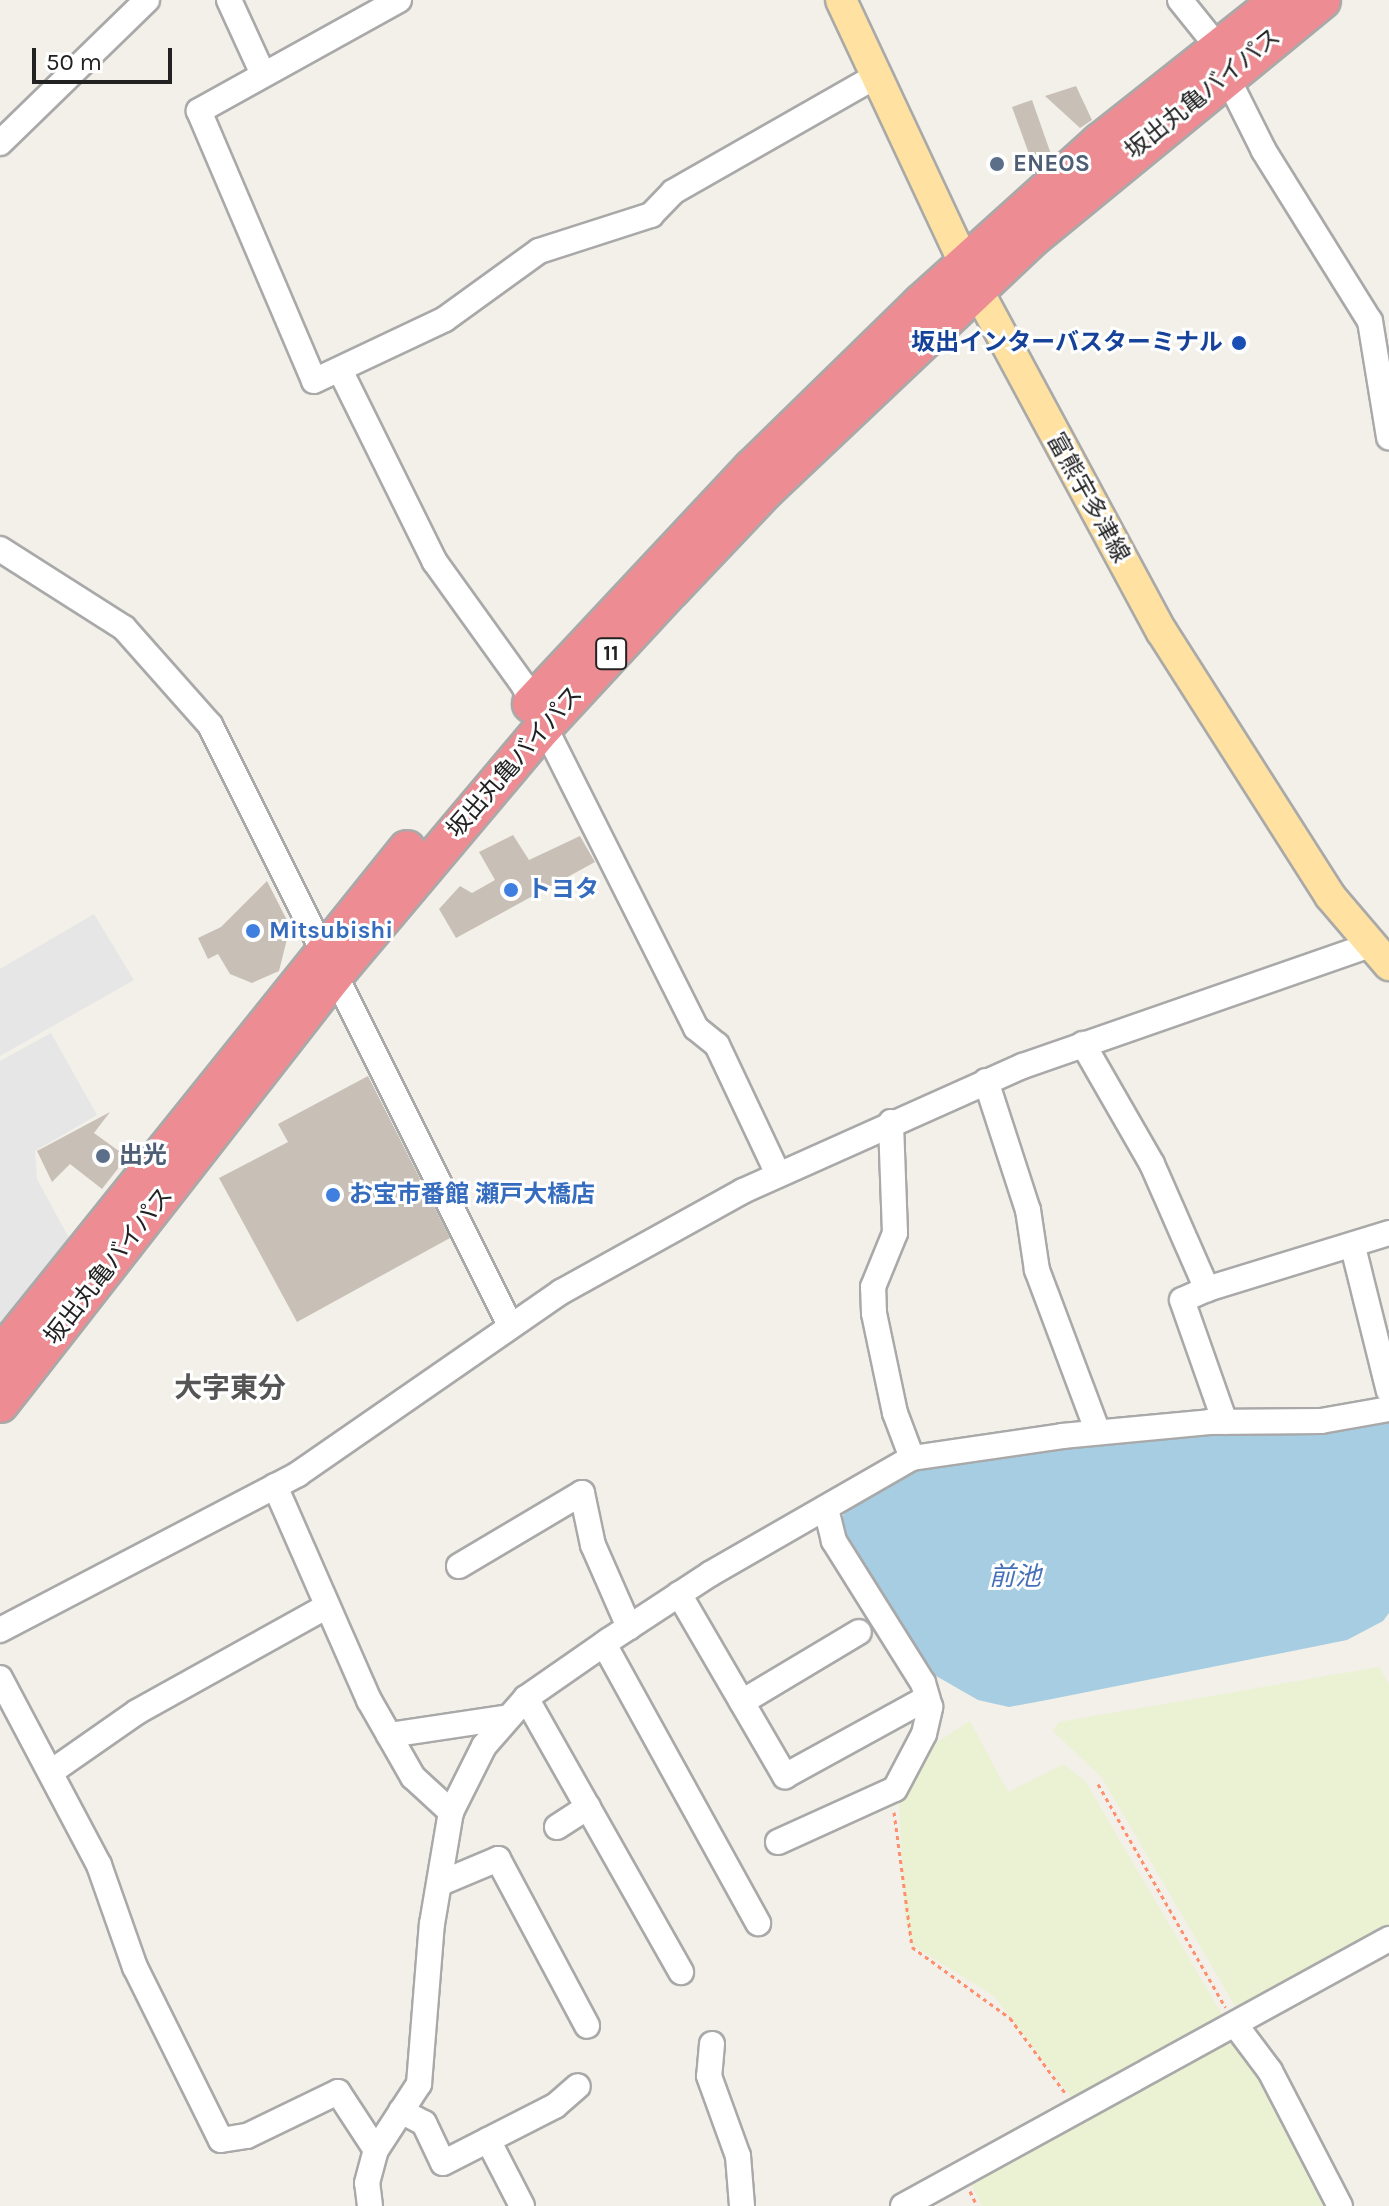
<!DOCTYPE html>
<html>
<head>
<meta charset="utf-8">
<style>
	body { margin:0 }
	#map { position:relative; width:1389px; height:2206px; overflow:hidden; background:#f2f0e8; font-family:Karla,"Noto Sans JP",sans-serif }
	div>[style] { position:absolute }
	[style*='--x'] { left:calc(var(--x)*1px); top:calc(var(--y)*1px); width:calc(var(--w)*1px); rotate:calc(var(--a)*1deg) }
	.farmland>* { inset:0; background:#ebf2d3 }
	.parking>* { inset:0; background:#e6e6e6 }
	.water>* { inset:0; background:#a6cde2 }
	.building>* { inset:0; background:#c8c0b7 }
	.path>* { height:3px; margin-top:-1.5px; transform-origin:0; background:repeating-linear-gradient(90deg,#ff8e6d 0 4px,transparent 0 8px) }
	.roads { filter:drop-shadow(2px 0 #a9a9a9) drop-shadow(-2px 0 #a9a9a9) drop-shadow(0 2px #a9a9a9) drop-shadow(0 -2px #a9a9a9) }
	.minor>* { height:24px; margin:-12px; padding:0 12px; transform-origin:12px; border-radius:12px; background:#fff }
	.major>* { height:30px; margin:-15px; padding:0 15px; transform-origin:15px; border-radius:15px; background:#ffe2a1 }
	.highway>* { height:36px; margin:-18px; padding:0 18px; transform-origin:18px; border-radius:18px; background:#ed8c92 }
	.dots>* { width:22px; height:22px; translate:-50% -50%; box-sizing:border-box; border:4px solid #fff; border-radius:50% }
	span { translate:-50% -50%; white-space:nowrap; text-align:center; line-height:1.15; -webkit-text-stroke:6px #fff; paint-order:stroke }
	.shield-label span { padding:2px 6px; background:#fff; border:2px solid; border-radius:6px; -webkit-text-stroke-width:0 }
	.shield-label { font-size:22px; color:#222; font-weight:700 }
	.street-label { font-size:24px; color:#222 }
	.service-label { font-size:24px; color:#4e5e75; font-weight:700 }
	.left { translate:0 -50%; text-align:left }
	.transit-label { font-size:24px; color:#164399; font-weight:700 }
	.right { translate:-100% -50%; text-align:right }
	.shop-label { font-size:24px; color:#366cbe; font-weight:700 }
	.water-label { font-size:26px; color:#4671b9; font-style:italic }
	.quarter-label { font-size:28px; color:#555; font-weight:700 }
	.scale { position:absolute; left:32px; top:48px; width:140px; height:36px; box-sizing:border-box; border:4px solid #222; border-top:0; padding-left:10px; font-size:24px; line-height:28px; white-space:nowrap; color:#222; -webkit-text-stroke:6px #fff; paint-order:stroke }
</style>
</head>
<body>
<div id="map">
	<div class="farmland">
		<div style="clip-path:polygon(1379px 1667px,1389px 1684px,1389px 1929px,1238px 2011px,1102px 1778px,1053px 1731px,1059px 1722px)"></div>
		<div style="clip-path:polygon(970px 1721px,1008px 1792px,1064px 1764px,1085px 1781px,1227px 2023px,1082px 2100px,1072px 2098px,994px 1996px,912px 1945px,905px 1919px,898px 1786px,911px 1759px)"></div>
		<div style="clip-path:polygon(1236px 2036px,1269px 2082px,1332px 2206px,982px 2206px,967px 2176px)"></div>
	</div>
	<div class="parking">
		<div style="clip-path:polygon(94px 914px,134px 980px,0 1056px,0 969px)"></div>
		<div style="clip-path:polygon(51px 1033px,97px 1115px,35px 1151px,37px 1179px,69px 1238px,0 1327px,0 1061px)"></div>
	</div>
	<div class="water">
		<div style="clip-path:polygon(1389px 1420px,1389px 1613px,1383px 1621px,1347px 1640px,1052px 1699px,1009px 1707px,978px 1700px,924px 1669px,838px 1526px,847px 1508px,928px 1463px,1163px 1436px)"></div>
	</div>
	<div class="building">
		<div style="clip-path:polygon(1076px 86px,1092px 120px,1080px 128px,1045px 96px)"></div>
		<div style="clip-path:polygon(1032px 100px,1052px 157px,1033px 165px,1012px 107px)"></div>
		<div style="clip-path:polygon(513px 835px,529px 860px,580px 836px,595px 862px,456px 938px,439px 909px,460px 886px,472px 893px,495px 880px,479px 852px)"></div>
		<div style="clip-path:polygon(267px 881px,295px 936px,287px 939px,279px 971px,252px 983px,230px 974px,218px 954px,208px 959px,198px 938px,221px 927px)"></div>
		<div style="clip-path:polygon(368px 1076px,450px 1238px,297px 1322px,219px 1178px,288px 1142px,278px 1124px)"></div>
		<div style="clip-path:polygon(110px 1112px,94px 1133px,127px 1157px,102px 1189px,70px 1164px,52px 1182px,37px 1151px)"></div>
	</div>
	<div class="path">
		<div style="--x:1098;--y:1784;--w:257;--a:60.3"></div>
		<div style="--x:894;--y:1812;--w:136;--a:82.4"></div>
		<div style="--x:912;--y:1947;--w:121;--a:35.9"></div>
		<div style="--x:1010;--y:2018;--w:93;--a:53.7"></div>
		<div style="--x:970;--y:2191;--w:17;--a:65"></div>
	</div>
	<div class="roads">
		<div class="minor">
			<div style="--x:229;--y:0;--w:79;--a:65.4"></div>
			<div style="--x:399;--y:0;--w:229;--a:151"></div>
			<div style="--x:199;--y:111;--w:293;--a:66.9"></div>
			<div style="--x:314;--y:381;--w:145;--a:-25.3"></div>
			<div style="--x:445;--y:319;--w:116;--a:-35.9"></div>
			<div style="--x:539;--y:251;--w:118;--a:-17.8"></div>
			<div style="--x:651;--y:215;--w:32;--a:-46"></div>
			<div style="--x:673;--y:192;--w:236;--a:-29.7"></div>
			<div style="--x:1180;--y:0;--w:59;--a:51.2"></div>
			<div style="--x:1225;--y:73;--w:87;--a:63.4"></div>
			<div style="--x:1264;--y:151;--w:200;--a:58.1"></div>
			<div style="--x:1370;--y:321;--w:118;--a:80.7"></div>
			<div style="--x:0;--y:143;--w:205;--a:-44.2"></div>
			<div style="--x:340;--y:370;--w:214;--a:63.7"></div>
			<div style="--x:435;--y:562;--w:153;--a:54.3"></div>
			<div style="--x:524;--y:686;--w:383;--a:63.3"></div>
			<div style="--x:696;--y:1028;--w:27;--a:39"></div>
			<div style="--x:717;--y:1045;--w:143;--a:64.7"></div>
			<div style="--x:0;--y:549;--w:147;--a:32.5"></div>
			<div style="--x:124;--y:628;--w:130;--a:48.4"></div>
			<div style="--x:210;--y:725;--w:671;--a:63.43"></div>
			<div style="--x:1083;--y:1044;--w:138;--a:60.1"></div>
			<div style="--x:1152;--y:1164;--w:137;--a:66.3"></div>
			<div style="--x:1207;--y:1289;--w:190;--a:-17.1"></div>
			<div style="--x:986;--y:1081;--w:136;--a:72"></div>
			<div style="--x:1028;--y:1210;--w:61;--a:81.5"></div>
			<div style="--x:1037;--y:1270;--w:173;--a:69.4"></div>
			<div style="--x:1353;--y:1247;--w:148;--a:76"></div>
			<div style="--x:1207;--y:1289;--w:27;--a:156"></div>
			<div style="--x:1182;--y:1300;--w:129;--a:70.6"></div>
			<div style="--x:912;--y:1458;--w:152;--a:-8.3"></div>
			<div style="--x:1062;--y:1436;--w:148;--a:-5.4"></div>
			<div style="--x:1209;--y:1422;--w:112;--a:-0.5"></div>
			<div style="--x:1321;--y:1421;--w:69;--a:-10"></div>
			<div style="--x:275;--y:1486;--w:234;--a:66.3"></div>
			<div style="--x:369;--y:1700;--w:89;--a:60.3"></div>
			<div style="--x:413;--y:1777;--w:52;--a:42.6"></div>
			<div style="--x:459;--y:1566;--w:143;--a:-30.7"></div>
			<div style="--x:582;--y:1493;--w:53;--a:78.1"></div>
			<div style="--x:593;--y:1545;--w:90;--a:66.3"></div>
			<div style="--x:679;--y:1594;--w:211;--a:59.8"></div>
			<div style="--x:785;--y:1776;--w:162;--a:-28.8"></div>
			<div style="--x:0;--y:1630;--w:336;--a:-27.6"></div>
			<div style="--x:298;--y:1474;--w:320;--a:-34.7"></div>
			<div style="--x:561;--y:1292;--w:208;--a:-29"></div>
			<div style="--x:743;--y:1191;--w:307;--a:-24.1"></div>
			<div style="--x:1023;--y:1066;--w:368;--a:-19.2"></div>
			<div style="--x:604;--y:1644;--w:319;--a:61.1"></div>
			<div style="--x:0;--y:1678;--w:212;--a:62.1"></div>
			<div style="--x:99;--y:1865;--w:108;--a:70.6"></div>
			<div style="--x:135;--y:1967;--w:193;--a:63.6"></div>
			<div style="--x:221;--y:2140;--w:26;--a:-9"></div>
			<div style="--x:247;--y:2136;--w:101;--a:-25.8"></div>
			<div style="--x:338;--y:2092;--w:69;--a:56.8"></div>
			<div style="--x:526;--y:1698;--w:315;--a:60.5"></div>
			<div style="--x:742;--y:1702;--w:136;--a:-30.9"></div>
			<div style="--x:389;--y:1735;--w:121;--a:-8.5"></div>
			<div style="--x:51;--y:1772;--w:105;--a:-34.9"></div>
			<div style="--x:137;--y:1712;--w:216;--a:-29.1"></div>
			<div style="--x:557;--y:1827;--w:37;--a:-33"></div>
			<div style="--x:778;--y:1842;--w:128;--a:-24.4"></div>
			<div style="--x:895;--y:1789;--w:62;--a:-62.2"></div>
			<div style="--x:924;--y:1734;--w:28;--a:-77"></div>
			<div style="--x:930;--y:1707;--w:25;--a:-106"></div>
			<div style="--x:923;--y:1683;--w:168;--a:-122.1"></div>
			<div style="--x:834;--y:1541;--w:34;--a:-104"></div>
			<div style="--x:441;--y:1883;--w:62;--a:-22.8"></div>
			<div style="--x:498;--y:1859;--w:189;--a:61.9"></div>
			<div style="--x:1237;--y:2027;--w:55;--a:53.1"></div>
			<div style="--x:1270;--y:2071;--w:152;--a:62.6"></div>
			<div style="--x:712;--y:2044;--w:32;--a:95"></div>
			<div style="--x:709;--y:2076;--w:85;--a:70.1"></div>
			<div style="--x:738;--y:2156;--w:50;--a:85.4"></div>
			<div style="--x:401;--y:2111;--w:26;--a:28"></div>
			<div style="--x:424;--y:2123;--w:44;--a:64.6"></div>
			<div style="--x:443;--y:2163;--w:126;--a:-27"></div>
			<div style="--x:555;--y:2106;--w:30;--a:-41"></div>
			<div style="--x:488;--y:2140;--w:74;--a:62.7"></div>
			<div style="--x:370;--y:2206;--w:23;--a:-97"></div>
			<div style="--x:367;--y:2183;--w:34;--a:-75"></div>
			<div style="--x:376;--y:2150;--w:79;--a:-56.9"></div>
			<div style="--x:419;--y:2084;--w:161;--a:-85.4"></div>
			<div style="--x:432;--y:1924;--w:114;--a:-80.4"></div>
			<div style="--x:451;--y:1812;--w:74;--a:-63.4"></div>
			<div style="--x:484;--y:1746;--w:64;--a:-48.8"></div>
			<div style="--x:526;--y:1698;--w:100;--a:-34.8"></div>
			<div style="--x:608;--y:1641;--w:122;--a:-33.3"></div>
			<div style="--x:710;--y:1574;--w:233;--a:-29.9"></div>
			<div style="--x:912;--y:1458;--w:48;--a:-110.7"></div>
			<div style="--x:895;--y:1413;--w:102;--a:-101.9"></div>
			<div style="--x:874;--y:1313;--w:26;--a:-92"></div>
			<div style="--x:873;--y:1287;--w:58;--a:-67.8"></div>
			<div style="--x:895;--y:1233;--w:111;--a:-92.1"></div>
			<div style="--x:903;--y:2206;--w:555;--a:-28.78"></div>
		</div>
		<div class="major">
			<div style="--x:841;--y:0;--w:307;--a:64.9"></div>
			<div style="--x:971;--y:278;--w:402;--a:61.7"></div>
			<div style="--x:1162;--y:632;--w:313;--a:57.5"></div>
			<div style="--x:1330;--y:896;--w:91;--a:49.5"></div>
		</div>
		<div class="highway">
			<div style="--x:531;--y:704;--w:323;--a:-46.9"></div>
			<div style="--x:752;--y:468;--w:236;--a:-44.3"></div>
			<div style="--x:921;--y:303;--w:241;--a:-42"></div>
			<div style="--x:1100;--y:142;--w:228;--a:-38.4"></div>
			<div style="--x:0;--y:1356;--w:650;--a:-51.24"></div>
			<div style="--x:0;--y:1404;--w:544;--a:-52.01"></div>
			<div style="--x:335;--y:975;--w:324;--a:-49.9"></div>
			<div style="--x:544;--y:727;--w:188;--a:-47.2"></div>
			<div style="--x:672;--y:589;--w:138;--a:-46.5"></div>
			<div style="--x:767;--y:489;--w:361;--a:-43.4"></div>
			<div style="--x:1029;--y:241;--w:379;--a:-39.4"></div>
		</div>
	</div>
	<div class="dots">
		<div style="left:997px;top:164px;background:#5c6f8a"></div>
		<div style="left:1239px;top:343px;background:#1a4fb4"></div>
		<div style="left:511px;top:890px;background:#3f7fe0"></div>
		<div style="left:253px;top:931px;background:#3f7fe0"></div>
		<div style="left:103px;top:1156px;background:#5c6f8a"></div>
		<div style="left:333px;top:1195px;background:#3f7fe0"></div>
	</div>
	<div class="shield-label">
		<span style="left:611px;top:654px">11</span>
	</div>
	<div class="street-label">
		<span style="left:1203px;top:94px;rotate:-39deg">坂出丸亀バイパス</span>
		<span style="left:1088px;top:498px;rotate:61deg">富熊宇多津線</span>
		<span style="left:515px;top:762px;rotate:-49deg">坂出丸亀バイパス</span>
		<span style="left:109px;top:1266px;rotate:-52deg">坂出丸亀バイパス</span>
	</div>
	<div class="service-label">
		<span class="left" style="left:1013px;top:164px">ENEOS</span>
		<span class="left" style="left:119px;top:1156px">出光</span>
	</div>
	<div class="transit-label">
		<span class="right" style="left:1223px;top:343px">坂出インターバスターミナル</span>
	</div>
	<div class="shop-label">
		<span class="left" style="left:527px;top:890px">トヨタ</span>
		<span class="left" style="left:269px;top:931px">Mitsubishi</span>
		<span class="left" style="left:349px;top:1195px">お宝市番館 瀬戸大橋店</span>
	</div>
	<div class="water-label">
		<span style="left:1015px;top:1577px">前池</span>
	</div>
	<div class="quarter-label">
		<span style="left:230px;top:1388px">大字東分</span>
	</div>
	<div class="scale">50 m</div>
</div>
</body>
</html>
